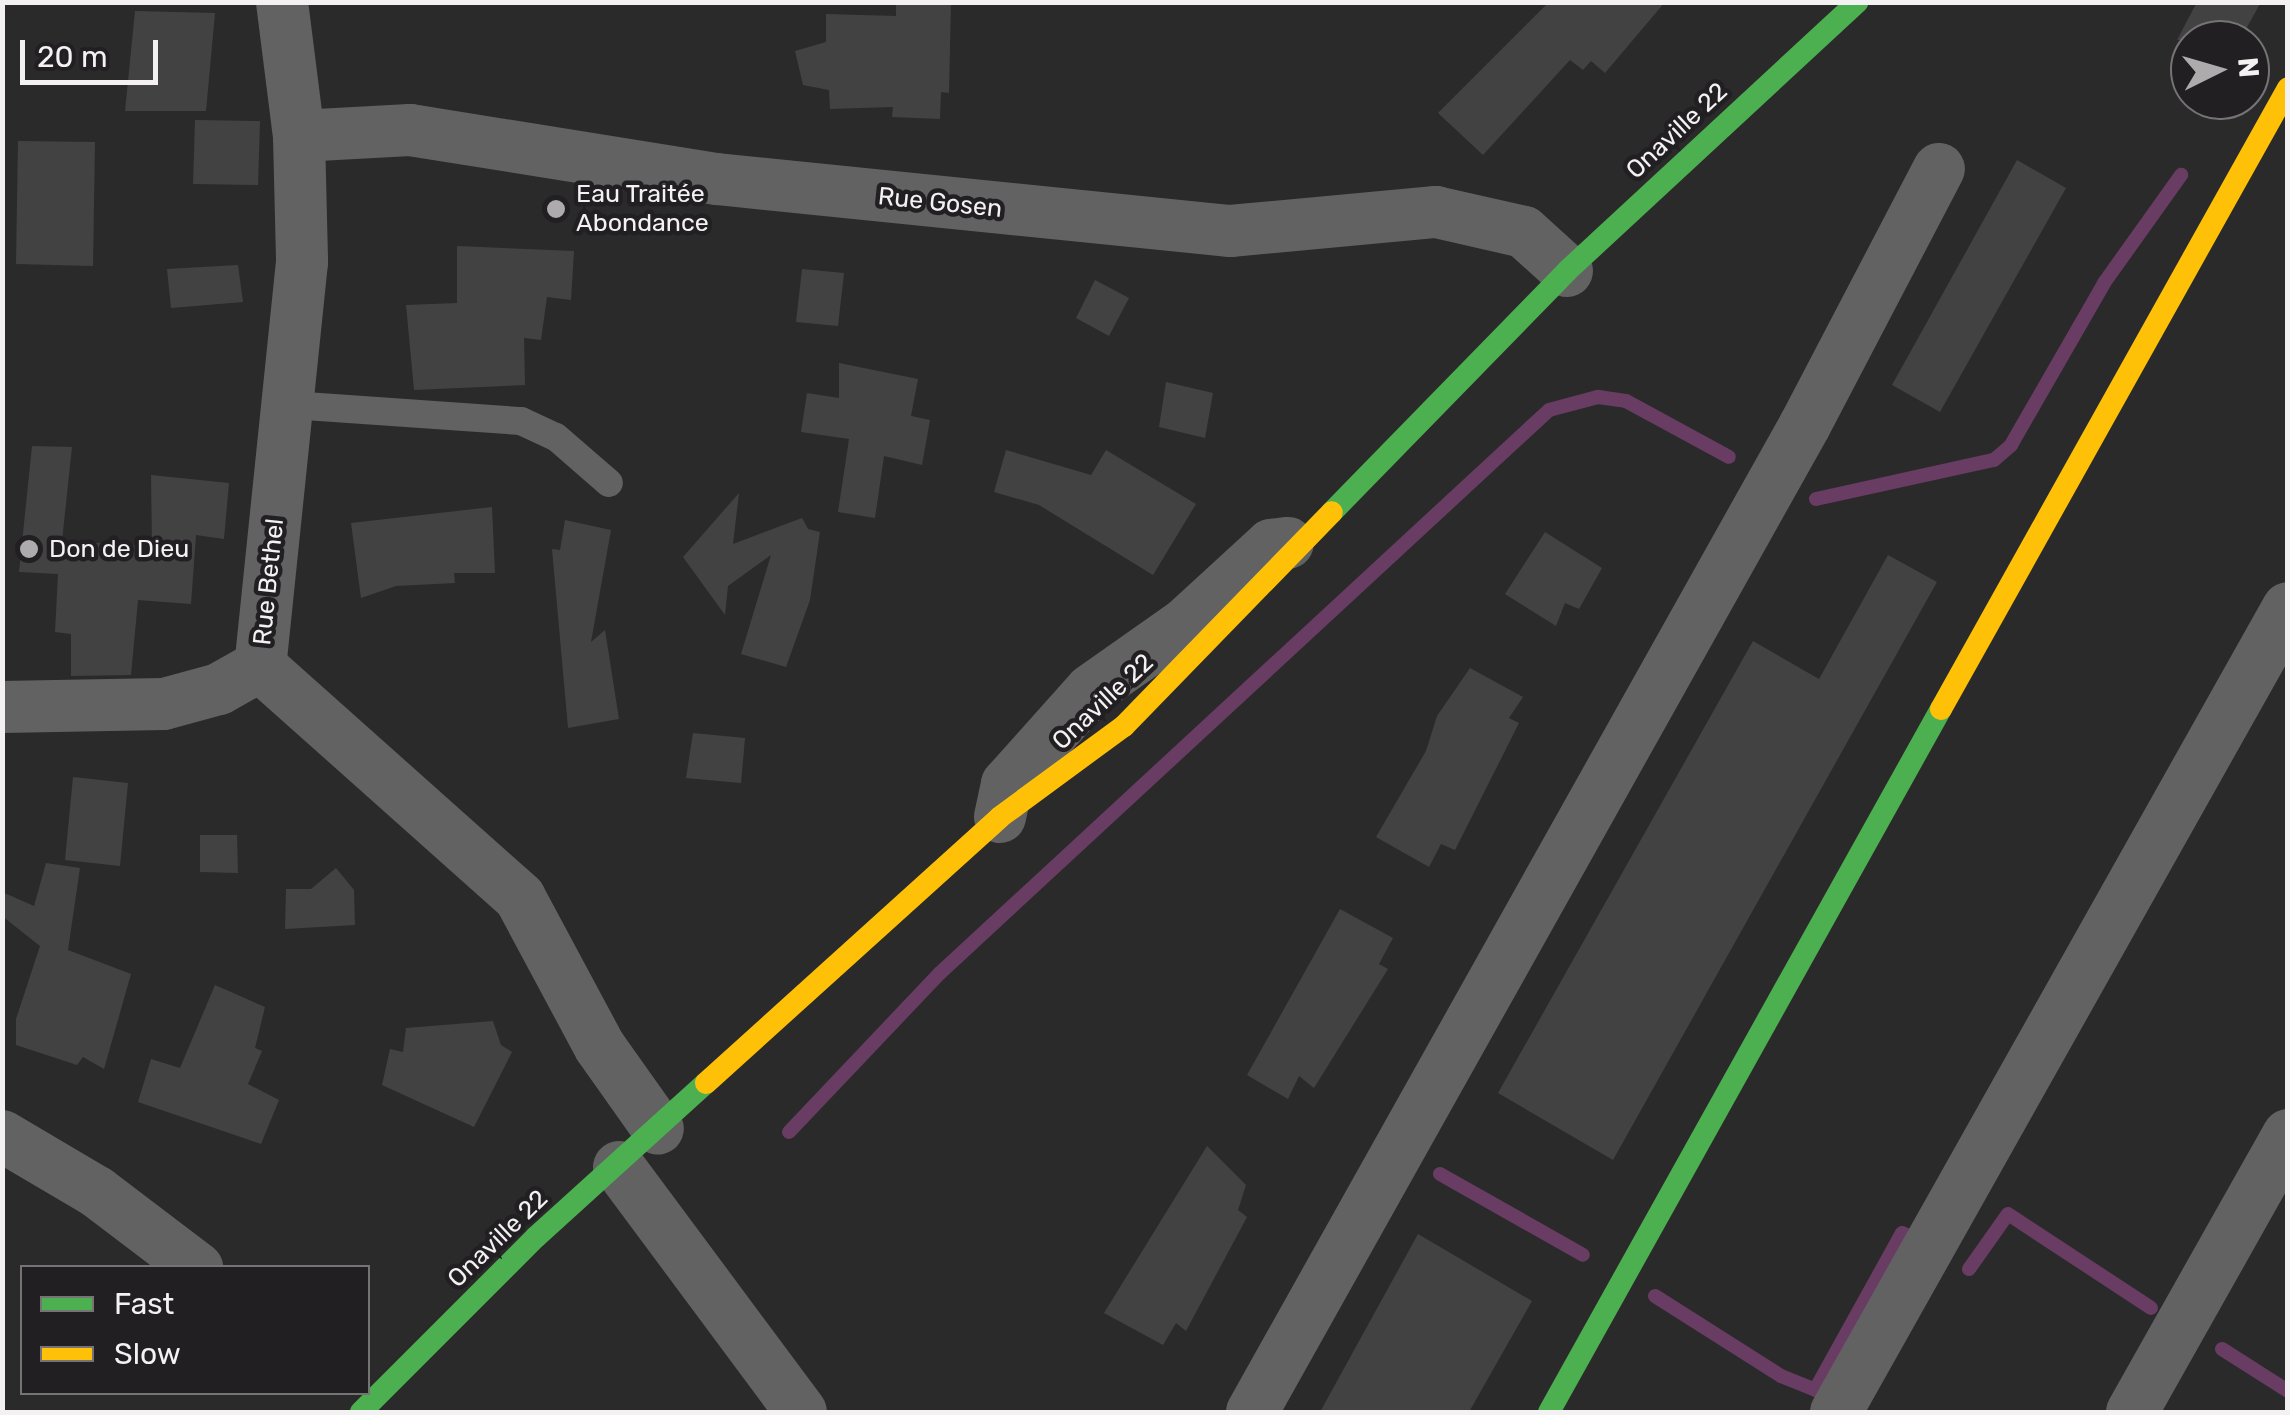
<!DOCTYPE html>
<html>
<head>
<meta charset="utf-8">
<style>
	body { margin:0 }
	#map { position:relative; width:2290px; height:1415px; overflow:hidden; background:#2b2a2b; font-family:Rubik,sans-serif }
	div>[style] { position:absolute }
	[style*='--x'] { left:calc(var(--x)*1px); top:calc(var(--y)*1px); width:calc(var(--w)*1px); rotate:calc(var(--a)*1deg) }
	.stream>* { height:14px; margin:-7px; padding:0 7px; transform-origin:7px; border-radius:7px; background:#693c63 }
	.building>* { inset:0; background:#434243 }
	.lane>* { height:28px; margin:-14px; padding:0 14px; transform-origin:14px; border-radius:14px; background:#636263 }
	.street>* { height:52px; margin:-26px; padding:0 26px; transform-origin:26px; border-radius:26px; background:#636263 }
	.fast>* { height:22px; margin:-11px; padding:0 11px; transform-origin:11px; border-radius:11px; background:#4caf50 }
	.slow>* { height:22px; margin:-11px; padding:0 11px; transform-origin:11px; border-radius:11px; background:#ffc107 }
	.dots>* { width:28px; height:28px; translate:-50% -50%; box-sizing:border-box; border:5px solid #221f22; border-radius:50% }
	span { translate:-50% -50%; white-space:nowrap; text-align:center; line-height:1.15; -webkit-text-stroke:9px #221f22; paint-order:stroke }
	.street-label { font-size:25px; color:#f3f1f2 }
	.poi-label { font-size:25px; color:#f3f1f2 }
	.left { translate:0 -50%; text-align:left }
	.frame { position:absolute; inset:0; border:5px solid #f3f1f2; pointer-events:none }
	.legend { position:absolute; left:20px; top:1265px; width:350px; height:130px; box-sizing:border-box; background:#221f22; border:2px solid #767375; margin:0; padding:12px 18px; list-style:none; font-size:30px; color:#f3f1f2 }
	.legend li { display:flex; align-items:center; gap:20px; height:50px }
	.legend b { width:50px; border:2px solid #767375 }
	.north { position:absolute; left:2170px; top:20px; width:100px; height:100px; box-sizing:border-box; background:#221f22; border:2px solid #767375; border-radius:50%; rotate:85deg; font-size:28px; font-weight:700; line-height:40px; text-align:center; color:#f3f1f2 }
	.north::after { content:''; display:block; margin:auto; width:35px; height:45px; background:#adabac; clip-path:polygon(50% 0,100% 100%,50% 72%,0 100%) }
	.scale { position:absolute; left:20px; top:40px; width:138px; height:45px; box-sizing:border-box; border:5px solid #f3f1f2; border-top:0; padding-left:12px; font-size:30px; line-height:35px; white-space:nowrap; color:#f3f1f2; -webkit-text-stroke:8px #221f22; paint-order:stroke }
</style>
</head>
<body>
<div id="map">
	<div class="stream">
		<div style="--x:1816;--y:499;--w:182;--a:-12.4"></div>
		<div style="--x:1994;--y:460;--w:23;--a:-41"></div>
		<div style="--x:2011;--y:445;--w:187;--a:-60.1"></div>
		<div style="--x:2104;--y:283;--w:133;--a:-54.5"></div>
		<div style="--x:789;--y:1132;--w:219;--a:-46.5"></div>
		<div style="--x:940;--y:973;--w:829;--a:-42.75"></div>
		<div style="--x:1549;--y:410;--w:51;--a:-14.9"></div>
		<div style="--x:1598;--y:397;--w:28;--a:8"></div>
		<div style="--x:1626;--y:401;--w:117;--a:28.5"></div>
		<div style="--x:1440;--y:1174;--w:164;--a:29.5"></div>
		<div style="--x:1969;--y:1269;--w:67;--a:-54.7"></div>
		<div style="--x:2008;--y:1214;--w:171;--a:33.3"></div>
		<div style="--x:1655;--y:1296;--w:149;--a:32.4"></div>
		<div style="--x:1781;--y:1376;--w:37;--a:22"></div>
		<div style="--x:1815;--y:1390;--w:179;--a:-61"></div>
		<div style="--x:1902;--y:1233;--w:10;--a:24"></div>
		<div style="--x:2222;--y:1349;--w:78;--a:32.5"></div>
	</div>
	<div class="building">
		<div style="clip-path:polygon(896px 2px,951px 2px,949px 93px,941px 92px,940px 119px,892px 117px,893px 107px,830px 109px,829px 90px,803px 85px,795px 51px,826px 42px,826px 14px,896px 16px)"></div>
		<div style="clip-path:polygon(1549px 2px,1665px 2px,1605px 73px,1591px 61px,1583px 70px,1570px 60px,1483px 155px,1438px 113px)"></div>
		<div style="clip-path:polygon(2197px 2px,2261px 2px,2240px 40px,2177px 40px)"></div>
		<div style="clip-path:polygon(135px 11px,215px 13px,206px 111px,125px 111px)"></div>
		<div style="clip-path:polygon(195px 120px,260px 121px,258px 185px,193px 184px)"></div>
		<div style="clip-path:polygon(18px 141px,95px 142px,93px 266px,16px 264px)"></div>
		<div style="clip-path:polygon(2017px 160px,2066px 188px,1940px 412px,1892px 385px)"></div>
		<div style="clip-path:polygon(457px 246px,574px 251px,571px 300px,547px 297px,541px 340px,524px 338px,525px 385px,414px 390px,406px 305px,457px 303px)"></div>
		<div style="clip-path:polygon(238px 265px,243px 302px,171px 308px,167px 269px)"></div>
		<div style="clip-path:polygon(802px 269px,844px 273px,838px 326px,796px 322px)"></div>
		<div style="clip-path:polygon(1095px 280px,1129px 298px,1109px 336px,1076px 318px)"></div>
		<div style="clip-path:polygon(839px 363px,918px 379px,911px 416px,930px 420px,922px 465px,884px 456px,875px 518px,838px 512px,849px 439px,801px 432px,807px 393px,839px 398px)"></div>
		<div style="clip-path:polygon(1166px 382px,1213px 393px,1205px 438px,1159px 427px)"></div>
		<div style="clip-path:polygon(32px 446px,72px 447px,62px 541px,152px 546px,151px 475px,229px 483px,224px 539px,196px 535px,191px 604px,138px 600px,131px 675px,71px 676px,71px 634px,55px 632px,58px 574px,19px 572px)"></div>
		<div style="clip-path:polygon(1006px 450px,1091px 475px,1106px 450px,1196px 504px,1153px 575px,1039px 505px,994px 492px)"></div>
		<div style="clip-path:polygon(739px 493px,733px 544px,802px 518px,808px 529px,820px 532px,810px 600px,786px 667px,741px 654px,771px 555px,728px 586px,725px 615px,683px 557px)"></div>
		<div style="clip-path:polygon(492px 507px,495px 573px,454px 573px,455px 583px,396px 586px,361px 598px,351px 523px)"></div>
		<div style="clip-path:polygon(565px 520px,611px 530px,591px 642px,605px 630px,619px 719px,568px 728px,552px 549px,560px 550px)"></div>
		<div style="clip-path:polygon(1545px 532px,1602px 568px,1579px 609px,1565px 603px,1556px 626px,1505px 594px)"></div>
		<div style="clip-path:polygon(1888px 555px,1937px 582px,1613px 1160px,1498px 1093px,1753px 641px,1819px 679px)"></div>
		<div style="clip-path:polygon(1470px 668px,1523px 697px,1509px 718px,1519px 723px,1455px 850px,1441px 844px,1429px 867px,1376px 837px,1426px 751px,1437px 716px)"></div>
		<div style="clip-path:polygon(693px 733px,745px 738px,741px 783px,686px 778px)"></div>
		<div style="clip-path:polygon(73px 777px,128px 783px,120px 866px,65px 860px)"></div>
		<div style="clip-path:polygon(200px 835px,237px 835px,238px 873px,200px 872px)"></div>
		<div style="clip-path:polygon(46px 863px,80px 868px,68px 950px,131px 974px,104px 1069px,83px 1057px,77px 1065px,16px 1045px,16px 1019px,40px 946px,2px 916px,2px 892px,34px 906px)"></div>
		<div style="clip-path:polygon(336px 868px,354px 890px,355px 925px,285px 929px,286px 889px,311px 889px)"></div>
		<div style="clip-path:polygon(1340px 909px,1393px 938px,1379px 964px,1388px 969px,1314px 1088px,1299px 1076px,1288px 1099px,1247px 1075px)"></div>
		<div style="clip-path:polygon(215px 985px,265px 1007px,255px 1048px,262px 1051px,248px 1084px,279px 1100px,261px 1144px,138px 1102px,151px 1059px,180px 1068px)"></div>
		<div style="clip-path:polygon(493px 1021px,501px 1045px,512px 1052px,474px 1127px,382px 1085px,390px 1049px,403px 1052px,406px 1028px)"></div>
		<div style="clip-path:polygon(1207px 1146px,1246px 1185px,1238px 1210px,1247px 1217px,1186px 1331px,1176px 1323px,1163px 1345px,1104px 1313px)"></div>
		<div style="clip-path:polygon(1418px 1234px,1532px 1301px,1469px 1412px,1320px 1412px)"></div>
	</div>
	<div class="lane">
		<div style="--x:291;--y:405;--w:231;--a:4"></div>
		<div style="--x:521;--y:421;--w:38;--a:25"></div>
		<div style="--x:556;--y:437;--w:70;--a:41"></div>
	</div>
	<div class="street">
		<div style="--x:282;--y:2;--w:135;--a:82.8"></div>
		<div style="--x:299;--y:136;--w:126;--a:88.6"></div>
		<div style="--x:302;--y:262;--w:406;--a:95.9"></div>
		<div style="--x:260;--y:666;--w:348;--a:41.7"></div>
		<div style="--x:520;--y:898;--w:169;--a:61.8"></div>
		<div style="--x:600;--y:1047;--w:100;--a:54.7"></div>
		<div style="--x:299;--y:136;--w:111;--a:-3.1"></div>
		<div style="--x:410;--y:130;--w:311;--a:9.1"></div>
		<div style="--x:717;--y:179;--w:516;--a:5.79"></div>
		<div style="--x:1230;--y:231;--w:207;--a:-5.3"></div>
		<div style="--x:1436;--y:212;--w:90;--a:12.8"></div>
		<div style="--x:1524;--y:232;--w:58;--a:42.2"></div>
		<div style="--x:2;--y:707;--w:162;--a:-1.1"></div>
		<div style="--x:164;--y:704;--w:57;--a:-15.3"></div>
		<div style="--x:219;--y:689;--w:47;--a:-29.3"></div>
		<div style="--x:1000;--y:817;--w:34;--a:-78"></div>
		<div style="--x:1007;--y:784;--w:126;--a:-48.2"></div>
		<div style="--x:1091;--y:690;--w:115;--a:-35.1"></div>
		<div style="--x:1185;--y:624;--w:117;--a:-42.6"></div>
		<div style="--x:1271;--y:545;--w:17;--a:-7"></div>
		<div style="--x:2;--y:1136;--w:110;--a:30.5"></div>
		<div style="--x:97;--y:1192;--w:126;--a:37.2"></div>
		<div style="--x:619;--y:1167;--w:305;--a:53.4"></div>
		<div style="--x:1252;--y:1412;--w:1131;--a:-60.74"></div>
		<div style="--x:1805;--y:425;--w:289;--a:-62.4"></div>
		<div style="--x:1836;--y:1412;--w:922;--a:-60.66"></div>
		<div style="--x:2132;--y:1412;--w:318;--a:-60.6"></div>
	</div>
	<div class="fast">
		<div style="--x:1332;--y:512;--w:337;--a:-45.7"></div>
		<div style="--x:1567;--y:271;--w:396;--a:-42.8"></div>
		<div style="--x:361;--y:1412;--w:247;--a:-45"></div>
		<div style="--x:536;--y:1237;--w:229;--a:-42.2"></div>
		<div style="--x:1549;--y:1412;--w:805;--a:-60.86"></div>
	</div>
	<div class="slow">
		<div style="--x:1941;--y:709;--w:711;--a:-60.8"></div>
		<div style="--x:706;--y:1083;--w:396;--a:-42.1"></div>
		<div style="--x:1000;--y:817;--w:154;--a:-36.3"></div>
		<div style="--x:1124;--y:726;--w:298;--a:-45.8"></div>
	</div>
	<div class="dots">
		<div style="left:556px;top:209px;background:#adabac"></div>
		<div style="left:29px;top:549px;background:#adabac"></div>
	</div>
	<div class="street-label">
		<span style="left:1677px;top:131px;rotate:-43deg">Onaville 22</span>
		<span style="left:940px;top:203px;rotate:6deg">Rue Gosen</span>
		<span style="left:269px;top:582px;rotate:-84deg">Rue Bethel</span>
		<span style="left:1103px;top:702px;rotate:-43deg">Onaville 22</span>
		<span style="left:498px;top:1239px;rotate:-44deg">Onaville 22</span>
	</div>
	<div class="poi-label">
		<span class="left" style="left:576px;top:209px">Eau Traitée<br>Abondance</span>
		<span class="left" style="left:49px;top:549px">Don de Dieu</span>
	</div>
	<div class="frame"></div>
	<ul class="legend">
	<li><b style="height:12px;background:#4caf50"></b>Fast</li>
	<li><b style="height:12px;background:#ffc107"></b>Slow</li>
	</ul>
	<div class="north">N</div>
	<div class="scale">20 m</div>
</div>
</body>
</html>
